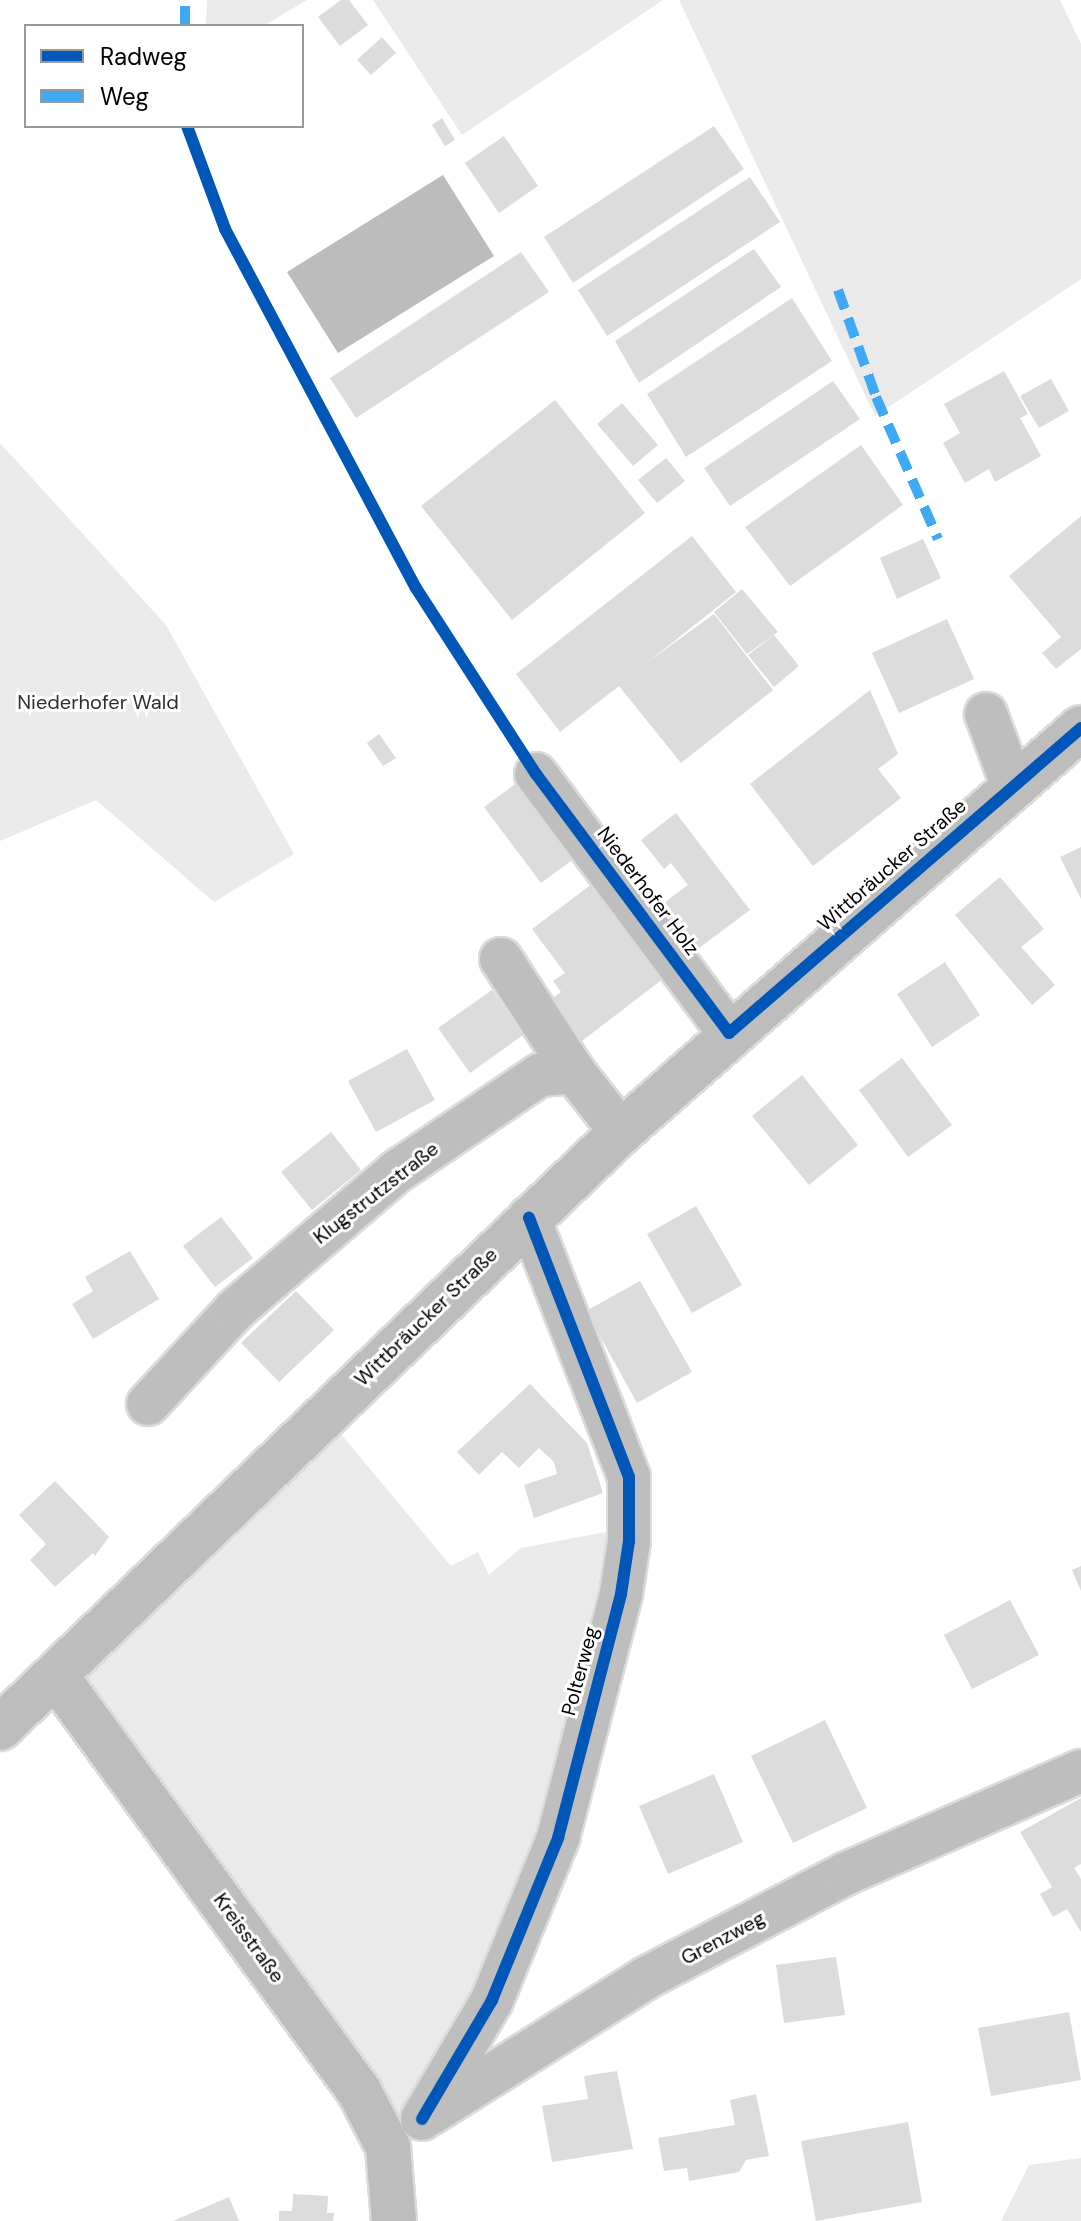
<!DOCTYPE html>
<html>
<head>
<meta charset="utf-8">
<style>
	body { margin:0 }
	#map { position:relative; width:1081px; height:2221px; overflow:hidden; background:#fff; font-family:"DM Sans",sans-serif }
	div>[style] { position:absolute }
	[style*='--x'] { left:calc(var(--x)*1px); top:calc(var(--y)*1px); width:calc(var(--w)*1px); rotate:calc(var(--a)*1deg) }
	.green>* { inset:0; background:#eaeaea }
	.water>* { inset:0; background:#bcbcbc }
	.building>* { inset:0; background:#dcdcdc }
	.roads { filter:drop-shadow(2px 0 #dbdbdb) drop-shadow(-2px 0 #dbdbdb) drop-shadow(0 2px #dbdbdb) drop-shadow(0 -2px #dbdbdb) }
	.minor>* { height:42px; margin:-21px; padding:0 21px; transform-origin:21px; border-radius:21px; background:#bebebe }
	.major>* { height:44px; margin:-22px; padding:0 22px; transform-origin:22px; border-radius:22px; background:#bdbdbd }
	.quiet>* { height:10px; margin-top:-5px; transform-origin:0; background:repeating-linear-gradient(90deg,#3fa9f5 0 20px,transparent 0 30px) }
	.cycleway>* { height:12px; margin:-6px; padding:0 6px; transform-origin:6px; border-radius:6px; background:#0057b8 }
	span { translate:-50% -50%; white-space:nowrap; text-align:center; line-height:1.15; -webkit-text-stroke:6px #fff; paint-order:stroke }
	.park-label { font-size:20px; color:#2f2f2f }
	.street-label { font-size:20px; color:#000 }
	.legend { position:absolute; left:24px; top:24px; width:280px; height:104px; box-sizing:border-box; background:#fff; border:2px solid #999; margin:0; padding:10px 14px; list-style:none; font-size:24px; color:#000 }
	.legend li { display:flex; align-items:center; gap:16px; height:40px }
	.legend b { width:40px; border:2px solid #999 }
</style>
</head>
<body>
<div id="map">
	<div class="green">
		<div style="clip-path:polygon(207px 0,307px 0,263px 26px,206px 26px)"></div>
		<div style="clip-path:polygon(373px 0,663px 0,462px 135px)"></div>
		<div style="clip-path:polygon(679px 0,1060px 0,1081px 44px,1081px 279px,875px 416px)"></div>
		<div style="clip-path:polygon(0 443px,166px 625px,294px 854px,214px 902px,96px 800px,0 841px)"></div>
		<div style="clip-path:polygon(324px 1414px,451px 1566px,478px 1552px,489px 1575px,521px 1548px,616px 1530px,547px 1835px,479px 1995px,388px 2147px,56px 1677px)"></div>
		<div style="clip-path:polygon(1081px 2158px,1081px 2221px,1001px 2221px,1029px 2165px)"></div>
	</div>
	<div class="water">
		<div style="clip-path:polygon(443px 175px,494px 256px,338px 353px,287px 272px)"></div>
	</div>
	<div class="building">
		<div style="clip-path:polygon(341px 0,349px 0,368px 25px,340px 46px,318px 17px)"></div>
		<div style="clip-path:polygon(382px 37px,396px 53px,371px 75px,357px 60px)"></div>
		<div style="clip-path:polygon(442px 118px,455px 140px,445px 146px,432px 125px)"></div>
		<div style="clip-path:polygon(714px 126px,744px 169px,573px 283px,544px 237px)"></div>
		<div style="clip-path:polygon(504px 136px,538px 186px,499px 213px,465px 163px)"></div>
		<div style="clip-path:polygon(750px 177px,780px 222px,607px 336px,578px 290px)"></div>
		<div style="clip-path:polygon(754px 249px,781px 287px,639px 383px,615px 341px)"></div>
		<div style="clip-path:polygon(521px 252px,549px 292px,356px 418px,330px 378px)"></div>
		<div style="clip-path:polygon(792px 298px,832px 361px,686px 457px,647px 394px)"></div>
		<div style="clip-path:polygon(1004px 371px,1028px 414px,1020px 418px,1041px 456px,995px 482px,989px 469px,965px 483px,943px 443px,960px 433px,944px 404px)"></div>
		<div style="clip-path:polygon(1051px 379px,1069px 411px,1039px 428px,1020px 396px)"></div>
		<div style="clip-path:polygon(833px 381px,860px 419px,730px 506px,704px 468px)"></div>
		<div style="clip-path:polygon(555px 400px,645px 513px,512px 620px,421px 506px)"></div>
		<div style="clip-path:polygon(622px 403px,658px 445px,633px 466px,597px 424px)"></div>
		<div style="clip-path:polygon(861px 445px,903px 505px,790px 586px,745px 527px)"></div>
		<div style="clip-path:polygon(666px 458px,685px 481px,657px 503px,638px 480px)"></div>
		<div style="clip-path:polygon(1081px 516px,1081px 649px,1056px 669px,1042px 653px,1061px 637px,1009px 576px)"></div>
		<div style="clip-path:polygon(692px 536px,736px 592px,648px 662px,714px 614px,773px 690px,681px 763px,619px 686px,560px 732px,516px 674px)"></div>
		<div style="clip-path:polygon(923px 539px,941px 578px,897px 599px,880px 558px)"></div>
		<div style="clip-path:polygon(742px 589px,778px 632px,747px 654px,714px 612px)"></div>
		<div style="clip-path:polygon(947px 619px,974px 679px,899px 713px,872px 653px)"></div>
		<div style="clip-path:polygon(774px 635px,799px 666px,774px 687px,748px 655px)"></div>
		<div style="clip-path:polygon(870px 690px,898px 754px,878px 769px,901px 798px,813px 866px,750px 784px)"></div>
		<div style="clip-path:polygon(379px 734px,396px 758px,383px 766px,367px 743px)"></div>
		<div style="clip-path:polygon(522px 779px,579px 855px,541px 883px,484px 807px)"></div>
		<div style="clip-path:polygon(676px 813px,750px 910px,699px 948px,665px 902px,688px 885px,671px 863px,664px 869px,641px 840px)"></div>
		<div style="clip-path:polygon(1081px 847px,1081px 899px,1060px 857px)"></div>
		<div style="clip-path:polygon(1000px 877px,1044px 929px,1021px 947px,1055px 985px,1032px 1005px,955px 915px)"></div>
		<div style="clip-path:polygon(600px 878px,672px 972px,578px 1044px,546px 1003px,561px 992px,553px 981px,565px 973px,532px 929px)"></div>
		<div style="clip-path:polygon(945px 962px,980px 1015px,932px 1047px,897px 994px)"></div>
		<div style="clip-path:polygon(492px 990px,523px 1035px,470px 1073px,438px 1028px)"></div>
		<div style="clip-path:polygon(407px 1049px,435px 1100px,376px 1132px,348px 1081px)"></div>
		<div style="clip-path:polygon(902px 1058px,952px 1125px,908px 1157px,859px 1090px)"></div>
		<div style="clip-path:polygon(802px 1075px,858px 1145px,809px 1185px,752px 1116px)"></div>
		<div style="clip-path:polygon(331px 1132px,361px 1170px,312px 1210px,281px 1172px)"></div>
		<div style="clip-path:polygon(696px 1206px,742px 1285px,692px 1313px,647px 1234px)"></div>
		<div style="clip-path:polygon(221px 1217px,253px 1258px,215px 1287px,183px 1246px)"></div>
		<div style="clip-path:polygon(130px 1251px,159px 1299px,93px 1339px,72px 1304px,93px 1291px,85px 1277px)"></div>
		<div style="clip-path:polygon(640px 1281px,692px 1372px,637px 1403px,586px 1311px)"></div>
		<div style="clip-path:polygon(296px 1291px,334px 1330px,279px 1382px,241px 1343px)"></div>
		<div style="clip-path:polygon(530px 1384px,587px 1443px,603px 1493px,534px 1518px,524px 1485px,557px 1474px,554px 1462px,539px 1448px,519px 1468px,502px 1452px,479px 1475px,457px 1452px)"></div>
		<div style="clip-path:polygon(55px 1481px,109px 1537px,95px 1556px,93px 1553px,55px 1587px,30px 1560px,46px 1544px,19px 1515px)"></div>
		<div style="clip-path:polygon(1081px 1566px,1081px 1591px,1072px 1570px)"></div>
		<div style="clip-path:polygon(1010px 1600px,1039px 1655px,972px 1689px,944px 1635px)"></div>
		<div style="clip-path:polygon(825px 1720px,867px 1808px,793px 1843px,751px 1756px)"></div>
		<div style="clip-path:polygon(714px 1774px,743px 1842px,668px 1874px,639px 1806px)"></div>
		<div style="clip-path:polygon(1081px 1798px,1081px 1864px,1074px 1868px,1081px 1879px,1081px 1932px,1067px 1909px,1053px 1917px,1040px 1894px,1052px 1887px,1020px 1832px)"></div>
		<div style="clip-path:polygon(836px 1957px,845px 2015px,784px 2023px,776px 1965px)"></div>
		<div style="clip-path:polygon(1069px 2012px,1081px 2080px,991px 2096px,978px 2028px)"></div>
		<div style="clip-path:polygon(617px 2071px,633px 2149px,552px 2162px,542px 2106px,588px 2099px,584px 2076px)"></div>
		<div style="clip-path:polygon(756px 2094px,769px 2156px,746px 2160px,739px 2172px,689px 2181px,687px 2168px,664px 2171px,658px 2138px,735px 2125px,730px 2100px)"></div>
		<div style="clip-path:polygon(908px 2122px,922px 2202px,816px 2221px,801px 2141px)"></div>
		<div style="clip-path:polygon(293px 2194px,328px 2196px,327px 2213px,334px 2213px,333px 2221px,279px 2221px,279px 2211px,292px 2211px)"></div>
		<div style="clip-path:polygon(229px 2197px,239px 2221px,173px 2221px)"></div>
	</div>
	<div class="roads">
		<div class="minor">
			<div style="--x:986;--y:714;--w:78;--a:69.7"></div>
			<div style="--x:536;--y:774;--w:323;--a:53.3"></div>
			<div style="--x:501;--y:959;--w:135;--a:57.1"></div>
			<div style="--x:574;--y:1072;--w:76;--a:51.9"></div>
			<div style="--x:148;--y:1404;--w:128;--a:-47.2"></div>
			<div style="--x:235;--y:1310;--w:212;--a:-40.6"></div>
			<div style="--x:396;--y:1172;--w:174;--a:-34"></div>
			<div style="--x:540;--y:1075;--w:34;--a:-5"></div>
			<div style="--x:430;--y:2114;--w:255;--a:-32.2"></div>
			<div style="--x:646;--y:1978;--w:225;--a:-27.6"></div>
			<div style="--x:845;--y:1874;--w:257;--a:-23.6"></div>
			<div style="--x:422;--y:2119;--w:138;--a:-59.5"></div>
			<div style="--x:492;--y:2000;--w:175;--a:-67.8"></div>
			<div style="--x:558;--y:1838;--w:252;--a:-75.5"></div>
			<div style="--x:621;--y:1594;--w:54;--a:-81.4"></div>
			<div style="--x:629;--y:1541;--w:64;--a:-90"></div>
			<div style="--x:629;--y:1477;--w:278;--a:-111.1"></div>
		</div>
		<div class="major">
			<div style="--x:56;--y:1676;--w:514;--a:53.87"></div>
			<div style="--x:359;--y:2091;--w:63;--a:62.6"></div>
			<div style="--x:388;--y:2147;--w:74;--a:85.4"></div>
			<div style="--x:0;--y:1728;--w:861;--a:-43.82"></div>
			<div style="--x:621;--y:1132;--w:612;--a:-41.29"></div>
		</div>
	</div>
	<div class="quiet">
		<div style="--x:185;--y:26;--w:26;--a:-90"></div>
		<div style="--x:838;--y:290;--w:114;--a:70.4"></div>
		<div style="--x:876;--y:397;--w:155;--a:66.4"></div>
	</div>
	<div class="cycleway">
		<div style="--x:187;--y:126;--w:110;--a:69.7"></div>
		<div style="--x:225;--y:229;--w:407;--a:62"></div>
		<div style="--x:416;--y:588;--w:221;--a:57.2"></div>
		<div style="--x:536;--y:774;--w:323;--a:53.3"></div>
		<div style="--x:729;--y:1033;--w:466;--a:-40.9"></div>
		<div style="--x:422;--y:2119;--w:138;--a:-59.5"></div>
		<div style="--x:492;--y:2000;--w:175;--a:-67.8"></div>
		<div style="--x:558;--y:1838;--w:252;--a:-75.5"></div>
		<div style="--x:621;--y:1594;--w:54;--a:-81.4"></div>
		<div style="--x:629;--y:1541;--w:64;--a:-90"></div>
		<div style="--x:629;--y:1477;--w:278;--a:-111.1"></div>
	</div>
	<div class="park-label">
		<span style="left:98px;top:702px">Niederhofer Wald</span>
	</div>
	<div class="street-label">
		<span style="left:892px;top:865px;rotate:-41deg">Wittbräucker Straße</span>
		<span style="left:648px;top:891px;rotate:53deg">Niederhofer Holz</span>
		<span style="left:376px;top:1193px;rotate:-38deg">Klugstrutzstraße</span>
		<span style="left:426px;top:1317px;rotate:-44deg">Wittbräucker Straße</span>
		<span style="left:580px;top:1671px;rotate:-75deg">Polterweg</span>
		<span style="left:249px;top:1938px;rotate:54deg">Kreisstraße</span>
		<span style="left:723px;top:1938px;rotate:-28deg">Grenzweg</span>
	</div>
	<ul class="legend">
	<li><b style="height:10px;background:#0057b8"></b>Radweg</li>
	<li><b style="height:10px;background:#3fa9f5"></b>Weg</li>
	</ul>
</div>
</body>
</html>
